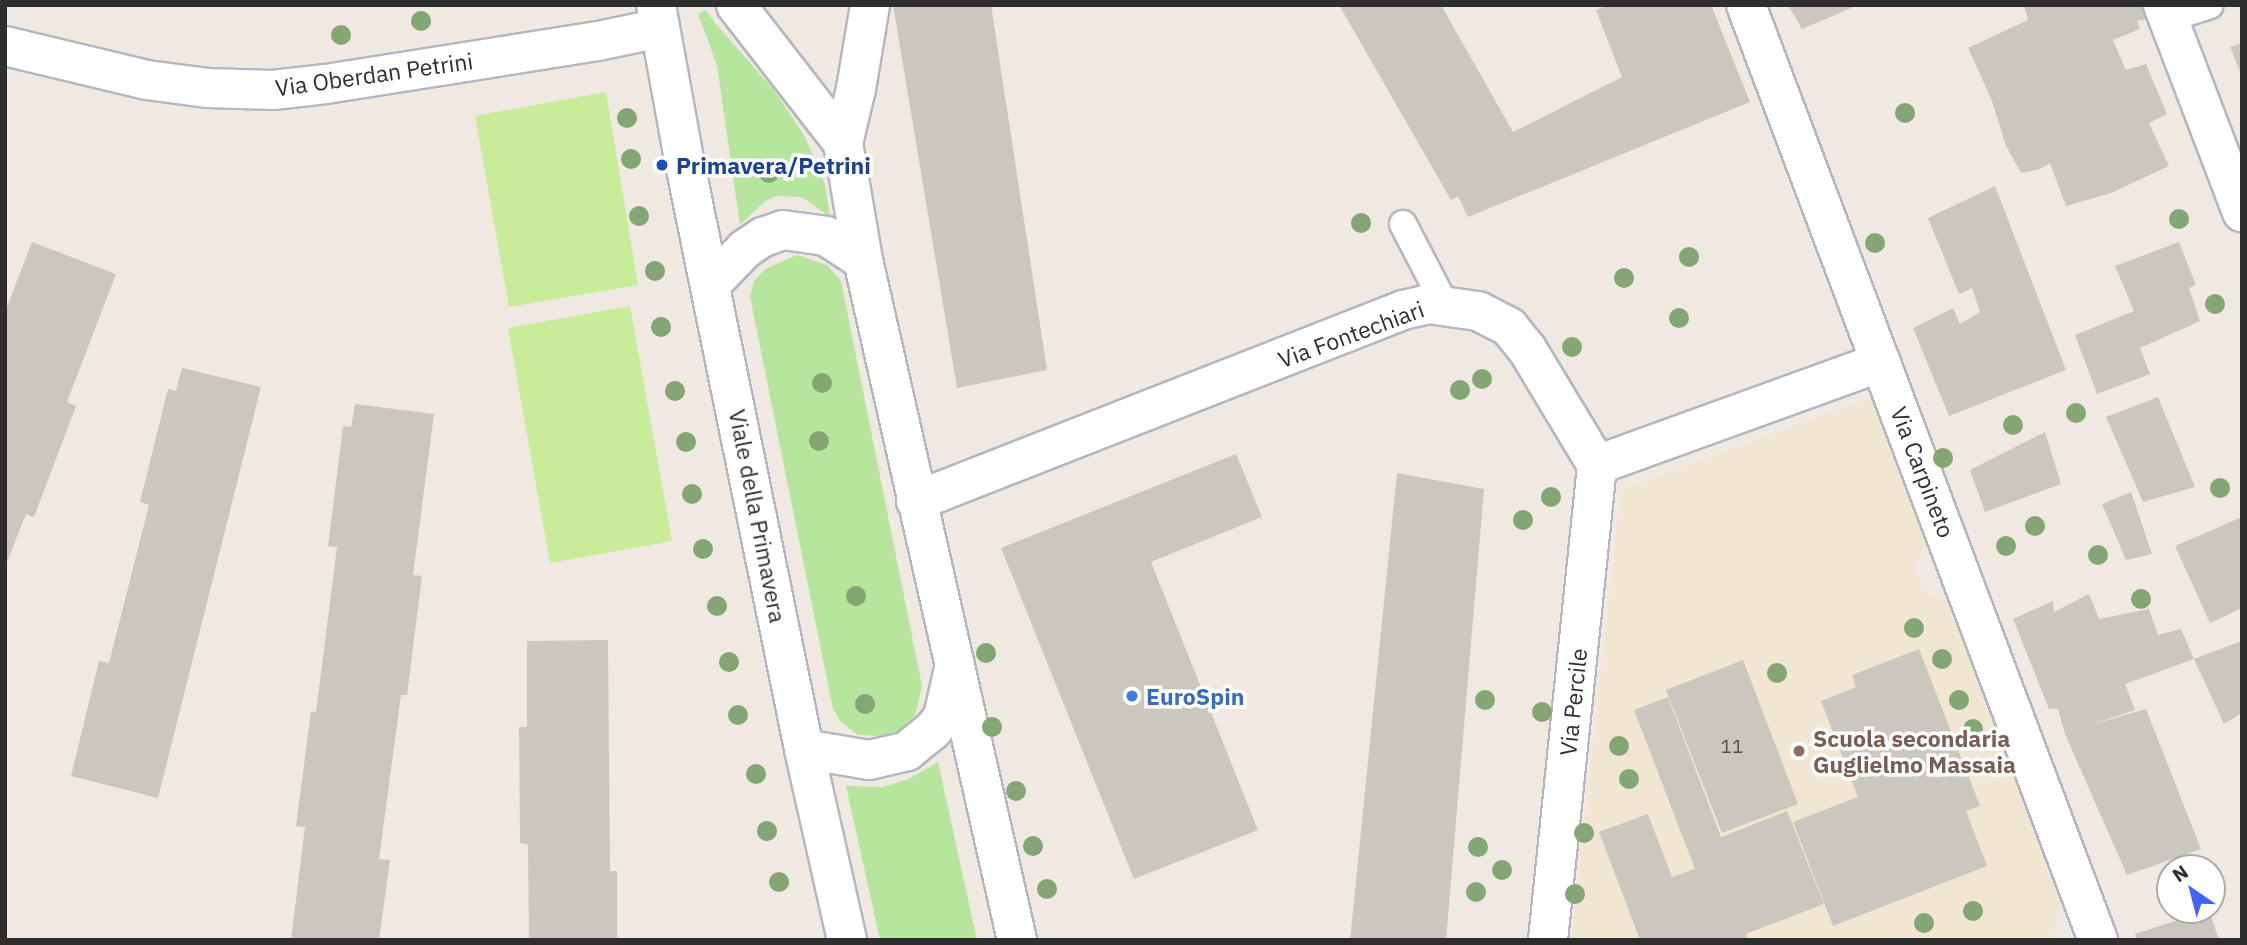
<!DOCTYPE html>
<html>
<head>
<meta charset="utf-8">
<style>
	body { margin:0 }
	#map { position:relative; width:2247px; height:945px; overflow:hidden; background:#efe9e1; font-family:"IBM Plex Sans",sans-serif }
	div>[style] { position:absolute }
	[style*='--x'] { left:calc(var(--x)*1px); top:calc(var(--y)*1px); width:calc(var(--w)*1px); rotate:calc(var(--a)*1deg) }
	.education>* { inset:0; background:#f0e6d1 }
	.green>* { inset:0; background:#b6e59e }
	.pitch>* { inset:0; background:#c9ec9a }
	.building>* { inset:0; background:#cbc7bf }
	.roads { filter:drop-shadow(2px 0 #b4b7c1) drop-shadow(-2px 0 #b4b7c1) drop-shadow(0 2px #b4b7c1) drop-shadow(0 -2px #b4b7c1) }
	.lane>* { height:26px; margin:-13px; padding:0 13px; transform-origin:13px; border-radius:13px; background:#fff }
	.street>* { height:38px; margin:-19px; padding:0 19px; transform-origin:19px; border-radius:19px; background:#fff }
	.secondary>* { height:38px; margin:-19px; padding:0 19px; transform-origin:19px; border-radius:19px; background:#fff }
	.trees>* { width:20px; height:20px; margin:-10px; border-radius:50%; background:#84a574 }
	.dots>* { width:19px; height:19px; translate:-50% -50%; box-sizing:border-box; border:4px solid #fff; border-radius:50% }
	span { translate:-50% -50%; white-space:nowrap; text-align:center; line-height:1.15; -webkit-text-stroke:7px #fff; paint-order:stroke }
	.number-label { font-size:19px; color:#555452 }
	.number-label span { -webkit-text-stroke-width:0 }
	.street-label { font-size:23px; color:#2e2e2e }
	.transit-label { font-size:23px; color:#164399; font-weight:700 }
	.left { translate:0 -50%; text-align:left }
	.shop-label { font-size:23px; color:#366cbe; font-weight:700 }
	.education-label { font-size:23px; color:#785e54; font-weight:700 }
	.frame { position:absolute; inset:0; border:7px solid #2e2e2e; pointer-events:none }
	.north { position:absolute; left:2156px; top:854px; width:70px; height:70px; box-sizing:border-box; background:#fff; border:2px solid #ababab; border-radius:50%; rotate:325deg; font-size:19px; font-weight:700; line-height:28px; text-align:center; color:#2e2e2e }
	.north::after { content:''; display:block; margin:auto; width:24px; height:32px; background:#4264fb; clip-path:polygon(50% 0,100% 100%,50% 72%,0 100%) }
</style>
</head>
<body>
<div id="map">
	<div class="education">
		<div style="clip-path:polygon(1872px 397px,1925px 543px,1915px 566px,1924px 592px,1952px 602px,2062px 901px,2052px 940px,1572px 940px,1621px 490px)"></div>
	</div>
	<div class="green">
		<div style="clip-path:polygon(706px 10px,715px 23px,774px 90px,805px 137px,825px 184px,830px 217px,802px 197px,776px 196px,765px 201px,740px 225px,717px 65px,698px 14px)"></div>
		<div style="clip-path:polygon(797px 255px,827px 265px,841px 281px,922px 686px,915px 716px,898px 731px,884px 736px,858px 735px,841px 722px,833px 709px,750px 297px,754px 281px,765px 269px)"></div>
		<div style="clip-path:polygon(938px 762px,977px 940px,880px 940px,846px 786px,883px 787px,909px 779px)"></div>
	</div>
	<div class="pitch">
		<div style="clip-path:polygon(606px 92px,638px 285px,509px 307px,475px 116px)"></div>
		<div style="clip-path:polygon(630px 306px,672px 541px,550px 563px,508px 328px)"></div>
	</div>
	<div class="building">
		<div style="clip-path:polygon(893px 5px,991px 5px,1047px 370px,957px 388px)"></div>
		<div style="clip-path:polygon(1339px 5px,1441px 5px,1513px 132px,1622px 77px,1596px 10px,1608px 5px,1711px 5px,1750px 102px,1468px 217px,1458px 196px,1451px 200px)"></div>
		<div style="clip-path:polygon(1788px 5px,1858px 5px,1802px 29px)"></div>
		<div style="clip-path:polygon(2024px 5px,2148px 5px,2152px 18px,2137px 21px,2140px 29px,2113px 40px,2126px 70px,2146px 64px,2167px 114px,2149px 123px,2169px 166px,2111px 193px,2066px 206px,2050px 163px,2040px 169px,2021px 173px,2006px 146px,1992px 101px,1968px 48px,2028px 20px)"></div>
		<div style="clip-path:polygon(2242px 43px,2242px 76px,2230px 47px)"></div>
		<div style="clip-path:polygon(1995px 186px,2066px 370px,1949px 416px,1913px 328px,1953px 308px,1960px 324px,1980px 312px,1972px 288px,1959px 294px,1928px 218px)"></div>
		<div style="clip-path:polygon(32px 242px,116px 274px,67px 402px,76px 406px,34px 517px,26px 514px,5px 567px,5px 312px)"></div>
		<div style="clip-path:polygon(2179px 242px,2196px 285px,2189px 288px,2200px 321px,2140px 348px,2150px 374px,2097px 394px,2075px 335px,2134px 311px,2115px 266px)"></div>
		<div style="clip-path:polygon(182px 368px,261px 387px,158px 798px,71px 776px,99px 661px,109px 663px,149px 505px,140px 502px,168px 389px,176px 391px)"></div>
		<div style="clip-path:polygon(2158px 397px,2195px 487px,2143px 502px,2106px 417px)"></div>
		<div style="clip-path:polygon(355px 404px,434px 414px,413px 575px,422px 576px,407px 695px,401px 695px,379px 859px,390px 860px,379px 940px,291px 940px,305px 827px,296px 826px,311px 712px,316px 712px,337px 547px,328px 546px,343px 426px,351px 427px)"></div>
		<div style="clip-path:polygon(2045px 432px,2061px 484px,1985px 512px,1970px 470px)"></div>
		<div style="clip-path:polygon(1236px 454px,1262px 517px,1151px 562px,1258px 830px,1134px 879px,1001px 548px)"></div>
		<div style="clip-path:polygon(1397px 473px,1484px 489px,1446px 940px,1350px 940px)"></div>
		<div style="clip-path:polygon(2131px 492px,2152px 554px,2126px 560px,2102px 504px)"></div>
		<div style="clip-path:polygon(2242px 517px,2242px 608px,2210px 623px,2175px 546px)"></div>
		<div style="clip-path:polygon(2089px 594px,2099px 619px,2149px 609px,2158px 635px,2181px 629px,2194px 659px,2125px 684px,2135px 710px,2087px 726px,2146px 709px,2201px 849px,2127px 875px,2065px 734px,2058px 709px,2049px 709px,2013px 619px,2053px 601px,2054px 612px)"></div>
		<div style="clip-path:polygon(608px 640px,610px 871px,617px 871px,617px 940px,529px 940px,528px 844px,520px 843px,519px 727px,527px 727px,527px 641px)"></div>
		<div style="clip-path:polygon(2242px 641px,2242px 713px,2224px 724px,2194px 659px)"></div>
		<div style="clip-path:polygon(1919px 649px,1980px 806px,1966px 811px,1987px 866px,1833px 926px,1793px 822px,1858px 797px,1821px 701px,1856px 687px,1852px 675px)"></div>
		<div style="clip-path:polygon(1743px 660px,1798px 804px,1722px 833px,1666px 690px)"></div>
		<div style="clip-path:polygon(1668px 697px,1721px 837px,1787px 811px,1824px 904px,1746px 934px,1748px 940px,1640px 940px,1599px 832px,1648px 814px,1672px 877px,1695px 869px,1634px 710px)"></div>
		<div style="clip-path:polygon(2209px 910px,2219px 940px,2137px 940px,2135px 934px)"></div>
	</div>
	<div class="roads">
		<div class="lane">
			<div style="--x:2168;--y:19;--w:44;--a:-18.4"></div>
			<div style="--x:1403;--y:224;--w:91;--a:62.6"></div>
		</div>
		<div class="street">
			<div style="--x:1746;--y:5;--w:999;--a:69.37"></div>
			<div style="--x:2163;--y:5;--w:222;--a:69.1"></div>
			<div style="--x:5;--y:46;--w:146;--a:13.5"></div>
			<div style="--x:147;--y:80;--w:62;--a:7.5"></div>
			<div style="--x:208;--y:88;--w:65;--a:1.8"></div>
			<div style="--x:273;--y:90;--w:53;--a:-6.5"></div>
			<div style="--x:326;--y:84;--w:275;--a:-9"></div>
			<div style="--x:598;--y:41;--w:63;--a:-11.8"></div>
			<div style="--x:843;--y:143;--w:56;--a:-76.5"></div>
			<div style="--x:856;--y:89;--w:85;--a:-80.5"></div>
			<div style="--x:711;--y:284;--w:49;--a:-45.8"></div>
			<div style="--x:745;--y:249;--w:22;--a:-34"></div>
			<div style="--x:763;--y:237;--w:21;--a:-19"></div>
			<div style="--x:783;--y:230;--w:43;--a:7.9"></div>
			<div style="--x:826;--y:236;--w:44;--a:33"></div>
			<div style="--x:1597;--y:465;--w:302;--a:-19.9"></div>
			<div style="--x:916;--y:501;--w:523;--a:-21.41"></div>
			<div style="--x:1403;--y:310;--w:26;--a:-13"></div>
			<div style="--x:1428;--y:304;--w:50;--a:8"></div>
			<div style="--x:1478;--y:311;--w:35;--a:27"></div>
			<div style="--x:1509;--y:327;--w:28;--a:51"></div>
			<div style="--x:1527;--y:349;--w:135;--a:58.9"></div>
			<div style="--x:804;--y:749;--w:66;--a:9.6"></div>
			<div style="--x:869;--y:760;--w:39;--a:-13"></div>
			<div style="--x:907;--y:751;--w:33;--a:-39"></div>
			<div style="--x:933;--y:730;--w:16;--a:-52"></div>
			<div style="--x:943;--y:717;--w:54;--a:-77.2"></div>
			<div style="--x:1548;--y:940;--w:478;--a:-84.1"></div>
		</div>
		<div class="secondary">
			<div style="--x:656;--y:5;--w:157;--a:79.7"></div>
			<div style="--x:684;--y:159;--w:602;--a:78.5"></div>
			<div style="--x:804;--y:749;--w:196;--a:77.3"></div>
			<div style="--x:736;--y:5;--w:175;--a:52.2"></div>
			<div style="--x:843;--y:143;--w:119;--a:80.3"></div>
			<div style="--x:863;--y:260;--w:697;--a:77.24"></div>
		</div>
	</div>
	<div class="trees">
		<div style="left:421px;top:21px"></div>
		<div style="left:341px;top:35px"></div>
		<div style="left:1905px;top:113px"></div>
		<div style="left:627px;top:118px"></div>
		<div style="left:631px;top:159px"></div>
		<div style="left:769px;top:173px"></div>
		<div style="left:639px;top:216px"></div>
		<div style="left:2179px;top:219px"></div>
		<div style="left:1361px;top:223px"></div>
		<div style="left:1875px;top:243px"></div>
		<div style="left:1689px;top:257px"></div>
		<div style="left:655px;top:271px"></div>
		<div style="left:1624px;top:278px"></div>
		<div style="left:2215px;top:304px"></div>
		<div style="left:1679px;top:318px"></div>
		<div style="left:661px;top:327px"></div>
		<div style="left:1572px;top:347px"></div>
		<div style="left:1482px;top:379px"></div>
		<div style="left:822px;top:383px"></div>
		<div style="left:1460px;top:390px"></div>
		<div style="left:675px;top:391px"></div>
		<div style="left:2076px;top:413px"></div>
		<div style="left:2013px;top:425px"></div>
		<div style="left:819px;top:441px"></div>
		<div style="left:686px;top:442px"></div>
		<div style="left:1943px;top:458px"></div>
		<div style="left:2220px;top:488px"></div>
		<div style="left:692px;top:494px"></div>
		<div style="left:1551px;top:497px"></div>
		<div style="left:1523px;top:520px"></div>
		<div style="left:2035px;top:526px"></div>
		<div style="left:2006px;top:546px"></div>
		<div style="left:703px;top:549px"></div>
		<div style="left:2098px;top:555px"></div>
		<div style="left:856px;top:596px"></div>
		<div style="left:2141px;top:599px"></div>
		<div style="left:717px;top:606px"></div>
		<div style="left:1914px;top:628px"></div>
		<div style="left:986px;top:653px"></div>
		<div style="left:1942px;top:659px"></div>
		<div style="left:729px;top:662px"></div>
		<div style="left:1777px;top:673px"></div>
		<div style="left:1485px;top:700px"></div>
		<div style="left:1959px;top:700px"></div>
		<div style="left:865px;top:704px"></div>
		<div style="left:1542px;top:712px"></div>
		<div style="left:738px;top:715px"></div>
		<div style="left:992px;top:727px"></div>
		<div style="left:1973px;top:729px"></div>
		<div style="left:1619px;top:746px"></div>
		<div style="left:756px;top:774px"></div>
		<div style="left:1629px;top:779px"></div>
		<div style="left:1016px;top:791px"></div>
		<div style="left:767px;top:831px"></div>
		<div style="left:1584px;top:833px"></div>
		<div style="left:1033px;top:846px"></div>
		<div style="left:1478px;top:847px"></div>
		<div style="left:1502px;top:870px"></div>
		<div style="left:779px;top:882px"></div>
		<div style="left:1047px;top:889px"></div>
		<div style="left:1476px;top:892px"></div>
		<div style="left:1575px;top:894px"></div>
		<div style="left:1973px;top:911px"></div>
		<div style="left:1924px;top:923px"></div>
	</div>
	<div class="dots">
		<div style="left:662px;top:165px;background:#1a4fb4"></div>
		<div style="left:1132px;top:696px;background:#3f7fe0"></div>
		<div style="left:1799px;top:751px;background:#8d6e63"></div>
	</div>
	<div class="number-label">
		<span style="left:1732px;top:747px">11</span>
	</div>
	<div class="street-label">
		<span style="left:374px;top:74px;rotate:-8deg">Via Oberdan Petrini</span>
		<span style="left:1351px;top:334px;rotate:-20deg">Via Fontechiari</span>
		<span style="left:1923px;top:472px;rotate:69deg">Via Carpineto</span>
		<span style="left:758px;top:516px;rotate:79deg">Viale della Primavera</span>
		<span style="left:1573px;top:702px;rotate:-84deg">Via Percile</span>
	</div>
	<div class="transit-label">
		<span class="left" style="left:676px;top:165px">Primavera/Petrini</span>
	</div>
	<div class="shop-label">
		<span class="left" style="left:1146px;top:696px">EuroSpin</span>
	</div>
	<div class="education-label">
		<span class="left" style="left:1813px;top:751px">Scuola secondaria<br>Guglielmo Massaia</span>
	</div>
	<div class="frame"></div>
	<div class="north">N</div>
</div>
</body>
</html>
